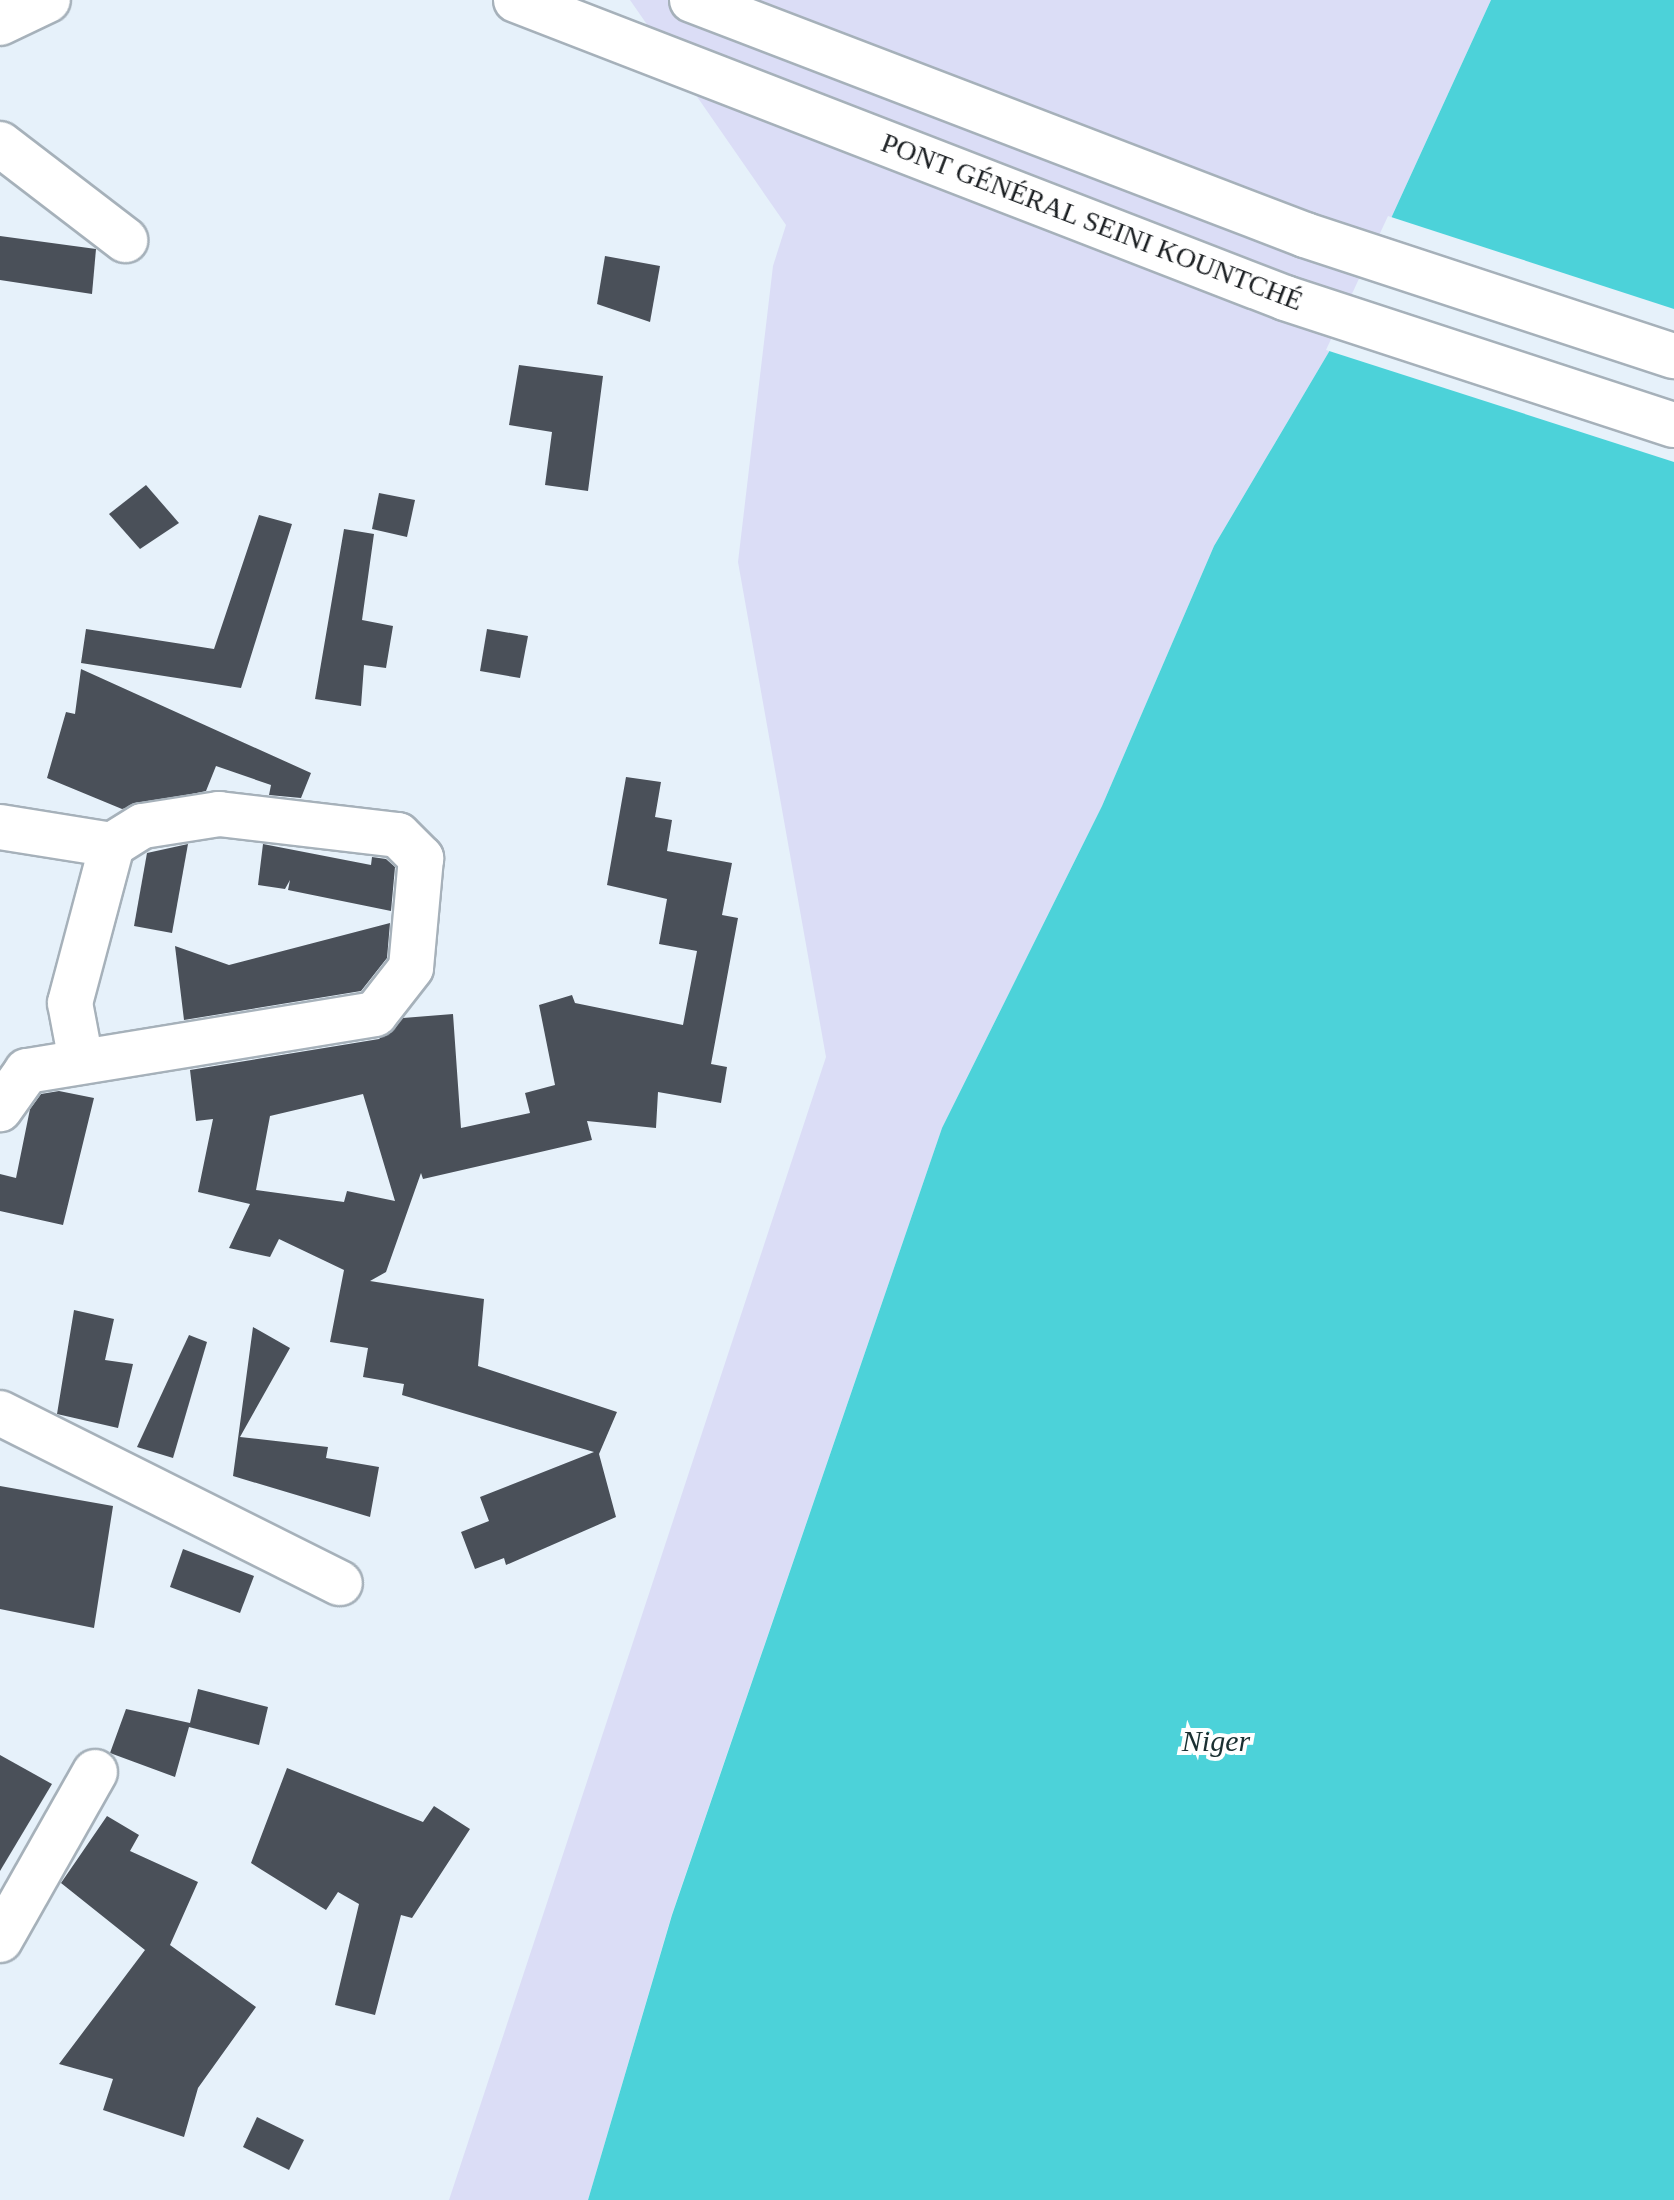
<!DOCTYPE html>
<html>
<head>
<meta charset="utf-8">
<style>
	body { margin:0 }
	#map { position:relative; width:1674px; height:2200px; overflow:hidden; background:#e6f1fa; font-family:Georgia,serif }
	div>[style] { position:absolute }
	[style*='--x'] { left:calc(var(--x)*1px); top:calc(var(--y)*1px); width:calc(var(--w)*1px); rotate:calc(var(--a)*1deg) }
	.green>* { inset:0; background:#dbddf6 }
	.water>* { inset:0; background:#4cd2d9 }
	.pier>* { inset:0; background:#e6f1fa }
	.building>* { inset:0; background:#4a5059 }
	.roads { filter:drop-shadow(2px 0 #a6b1ba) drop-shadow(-2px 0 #a6b1ba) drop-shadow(0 2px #a6b1ba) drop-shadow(0 -2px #a6b1ba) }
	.minor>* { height:44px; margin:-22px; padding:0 22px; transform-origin:22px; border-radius:22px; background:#fff }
	.major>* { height:44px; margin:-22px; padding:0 22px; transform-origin:22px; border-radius:22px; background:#fff }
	span { translate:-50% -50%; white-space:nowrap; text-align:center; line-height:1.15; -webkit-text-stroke:8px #fff; paint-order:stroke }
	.street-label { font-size:28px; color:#1b1f22 }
	.water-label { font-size:30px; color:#1a3032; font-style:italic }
</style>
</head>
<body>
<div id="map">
	<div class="green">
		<div style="clip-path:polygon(630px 0,1491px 0,1333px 345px,1214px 546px,1102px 806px,942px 1128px,672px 1914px,588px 2200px,449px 2200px,826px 1057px,738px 562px,773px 266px,786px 225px)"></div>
	</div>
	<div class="water">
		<div style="clip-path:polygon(1491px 0,1674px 0,1674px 2200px,588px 2200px,672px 1915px,942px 1128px,1102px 806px,1214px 546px,1333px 345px)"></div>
	</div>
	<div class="pier">
		<div style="clip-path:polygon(1388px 216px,1674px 309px,1674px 462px,1326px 350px)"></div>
	</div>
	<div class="building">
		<div style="clip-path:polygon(0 236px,96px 249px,92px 294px,0 280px)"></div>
		<div style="clip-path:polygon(605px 256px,660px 266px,650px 322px,597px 304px)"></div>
		<div style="clip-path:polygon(519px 365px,603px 376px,588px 491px,545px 485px,552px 432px,509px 425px)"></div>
		<div style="clip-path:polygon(146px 485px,179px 523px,140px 549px,109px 514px)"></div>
		<div style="clip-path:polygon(379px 493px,415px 500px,407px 537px,372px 529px)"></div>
		<div style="clip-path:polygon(259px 515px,292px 524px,241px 688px,81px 663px,86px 629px,214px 649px)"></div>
		<div style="clip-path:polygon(344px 529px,374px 534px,362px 620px,393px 626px,386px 668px,364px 665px,361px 706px,315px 699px)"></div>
		<div style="clip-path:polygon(487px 629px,528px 636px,520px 678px,480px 671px)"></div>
		<div style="clip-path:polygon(81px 669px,311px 773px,301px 798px,269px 795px,271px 785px,216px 766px,206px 791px,122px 809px,47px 778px,66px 712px,75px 714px)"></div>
		<div style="clip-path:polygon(evenodd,626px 777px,661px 782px,655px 817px,672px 820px,667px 851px,732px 863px,722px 915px,738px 918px,711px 1064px,727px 1067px,721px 1103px,658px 1092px,656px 1128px,587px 1121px,592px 1140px,423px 1179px,421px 1173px,386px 1272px,370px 1281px,484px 1299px,478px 1366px,617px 1412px,599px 1454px,616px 1517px,506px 1565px,504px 1558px,475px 1569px,461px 1532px,489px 1521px,480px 1497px,594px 1452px,402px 1395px,404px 1384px,363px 1377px,368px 1348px,330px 1342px,344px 1270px,279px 1239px,270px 1257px,229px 1248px,250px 1204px,198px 1192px,213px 1119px,196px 1121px,190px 1070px,379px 1039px,403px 1018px,453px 1014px,461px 1128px,530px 1113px,525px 1093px,555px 1085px,539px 1005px,572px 995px,575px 1003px,683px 1025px,697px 951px,659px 944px,667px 899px,607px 885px,626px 777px,363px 1094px,395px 1201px,347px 1191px,344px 1202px,256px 1190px,270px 1116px,363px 1094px)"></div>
		<div style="clip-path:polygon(188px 844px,172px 933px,134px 926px,147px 853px)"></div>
		<div style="clip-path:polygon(263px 844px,371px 865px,372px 857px,386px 859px,395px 867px,391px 911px,288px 890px,290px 880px,285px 889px,258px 885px)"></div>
		<div style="clip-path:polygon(390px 923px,387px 958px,361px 991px,184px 1020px,175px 946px,229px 965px)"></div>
		<div style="clip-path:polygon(59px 1091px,94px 1098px,63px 1225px,0 1211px,0 1174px,16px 1178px,30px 1109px,41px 1094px)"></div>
		<div style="clip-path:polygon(74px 1310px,114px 1319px,105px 1360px,133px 1364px,118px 1428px,57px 1414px)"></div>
		<div style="clip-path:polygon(253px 1327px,290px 1348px,240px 1437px,328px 1447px,326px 1458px,379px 1467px,370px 1517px,233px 1476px)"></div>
		<div style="clip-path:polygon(189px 1335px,207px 1342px,173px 1458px,137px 1447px)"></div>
		<div style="clip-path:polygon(0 1486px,113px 1506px,94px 1628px,0 1609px)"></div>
		<div style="clip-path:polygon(183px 1549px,254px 1576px,240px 1613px,170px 1587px)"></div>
		<div style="clip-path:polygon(198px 1689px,268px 1707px,259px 1745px,189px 1727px,175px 1777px,110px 1753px,126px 1709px,190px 1723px)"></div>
		<div style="clip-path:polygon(0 1755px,52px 1784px,0 1871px)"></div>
		<div style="clip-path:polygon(287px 1768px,423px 1822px,434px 1806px,470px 1829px,412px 1918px,401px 1915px,375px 2015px,335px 2005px,359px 1904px,338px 1892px,326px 1910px,251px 1863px)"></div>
		<div style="clip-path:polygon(107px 1816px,139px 1835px,130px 1851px,198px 1882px,170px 1945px,256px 2007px,198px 2088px,184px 2137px,103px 2110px,113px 2079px,59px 2064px,145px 1950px,61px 1883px)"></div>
		<div style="clip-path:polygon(257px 2117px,304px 2140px,289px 2170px,243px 2147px)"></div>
	</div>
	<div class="roads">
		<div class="minor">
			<div style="--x:0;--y:23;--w:53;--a:-25.6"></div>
			<div style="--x:0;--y:144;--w:158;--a:37.5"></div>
			<div style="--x:0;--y:827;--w:113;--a:9.1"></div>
			<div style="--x:112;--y:845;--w:36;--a:-32"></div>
			<div style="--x:143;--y:826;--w:77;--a:-9"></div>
			<div style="--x:219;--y:814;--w:180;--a:6.7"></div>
			<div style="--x:398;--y:835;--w:33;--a:45"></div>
			<div style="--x:421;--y:858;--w:110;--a:95.2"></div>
			<div style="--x:411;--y:968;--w:58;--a:128"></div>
			<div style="--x:375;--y:1014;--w:353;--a:170.7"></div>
			<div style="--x:27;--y:1071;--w:47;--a:125.4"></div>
			<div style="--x:81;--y:1061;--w:59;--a:-100.7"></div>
			<div style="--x:70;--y:1003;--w:163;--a:-75.1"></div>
			<div style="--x:0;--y:1413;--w:380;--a:26.6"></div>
			<div style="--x:0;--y:1940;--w:193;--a:-60.5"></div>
		</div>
		<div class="major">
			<div style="--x:516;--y:0;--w:825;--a:21.18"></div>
			<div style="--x:1285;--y:298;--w:409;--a:18.1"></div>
			<div style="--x:692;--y:0;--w:657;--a:20.97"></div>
			<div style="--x:1305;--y:235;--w:388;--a:18.2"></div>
		</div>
	</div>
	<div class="street-label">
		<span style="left:1092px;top:222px;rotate:21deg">PONT GÉNÉRAL SEINI KOUNTCHÉ</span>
	</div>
	<div class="water-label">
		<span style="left:1216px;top:1741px">Niger</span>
	</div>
</div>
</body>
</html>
